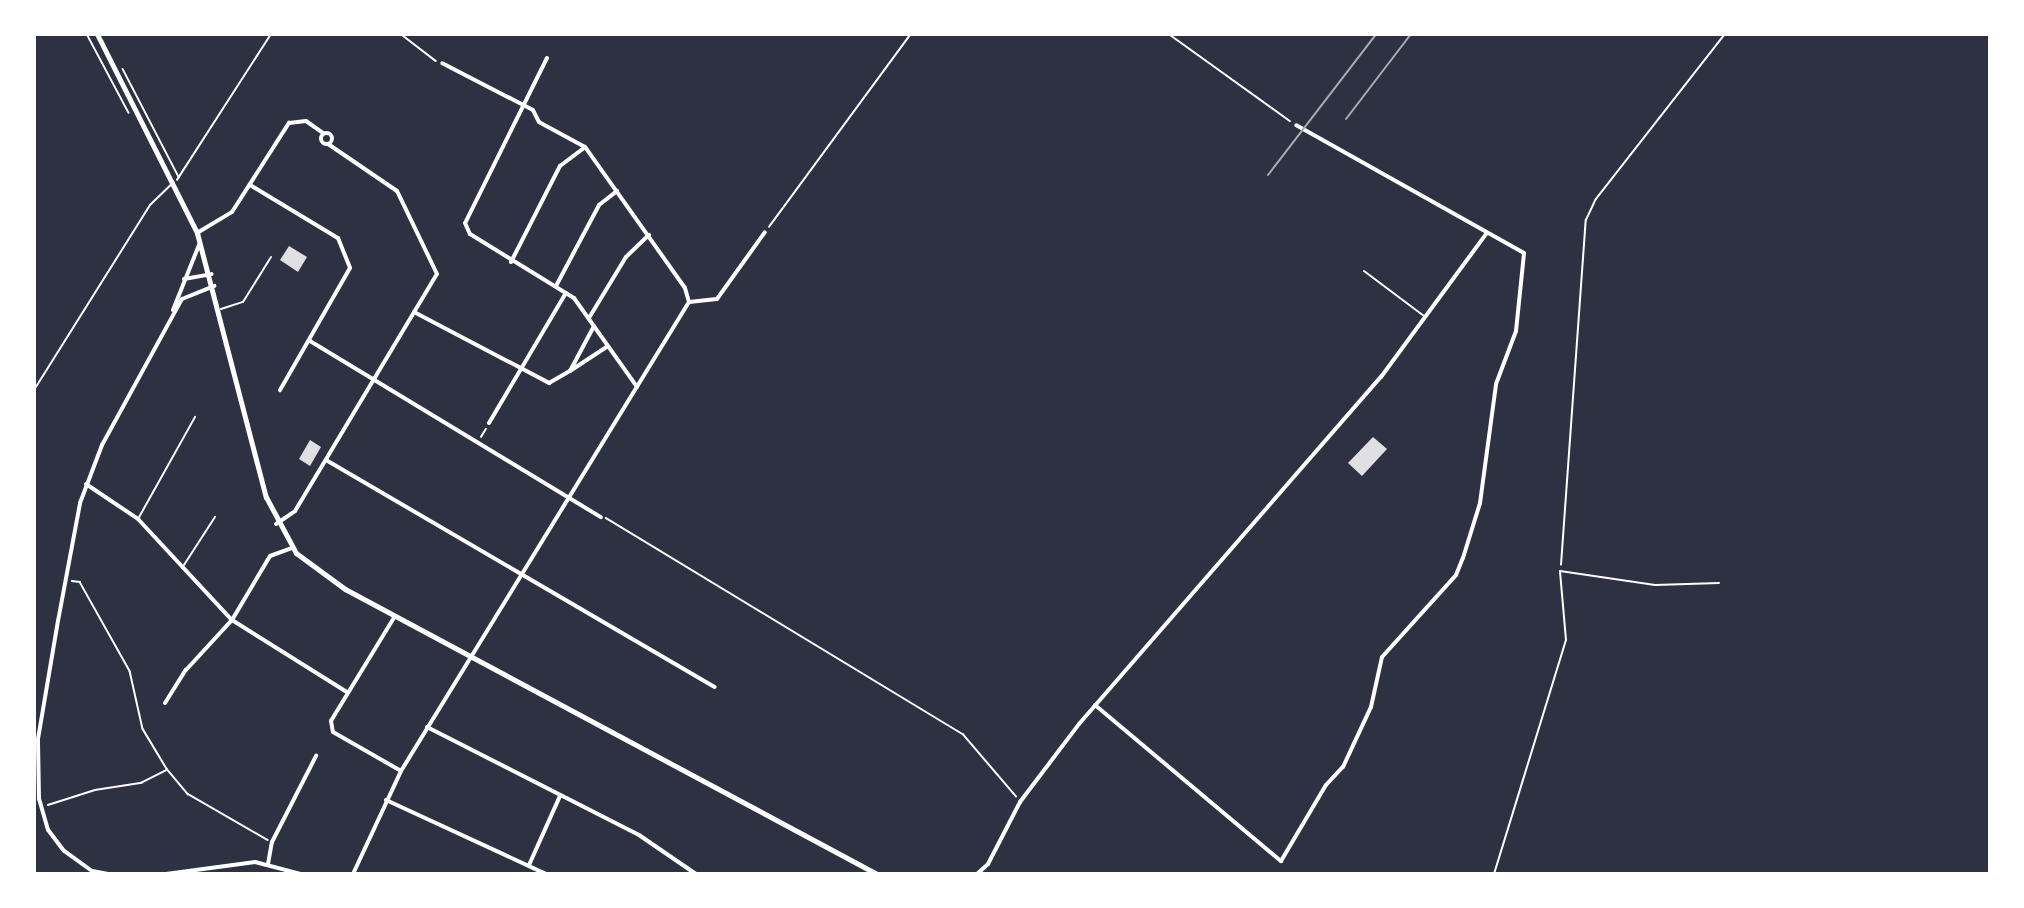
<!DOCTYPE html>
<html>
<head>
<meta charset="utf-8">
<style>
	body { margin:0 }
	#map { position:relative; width:2024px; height:908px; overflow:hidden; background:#2d3142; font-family:"PT Sans",sans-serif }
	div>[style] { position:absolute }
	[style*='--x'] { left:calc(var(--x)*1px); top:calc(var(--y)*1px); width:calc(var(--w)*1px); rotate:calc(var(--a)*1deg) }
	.building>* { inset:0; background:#e0e0e3 }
	.path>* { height:1.5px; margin:-0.75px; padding:0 0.75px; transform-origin:0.75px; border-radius:0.75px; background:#fff }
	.service>* { height:2px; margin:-1px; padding:0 1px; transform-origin:1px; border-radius:1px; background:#fff }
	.minor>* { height:4px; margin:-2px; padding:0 2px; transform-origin:2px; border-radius:2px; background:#fff }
	.minor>.ring { margin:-2px; padding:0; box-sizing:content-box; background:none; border:4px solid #fff; border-radius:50% }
	.secondary>* { height:5px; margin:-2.5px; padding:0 2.5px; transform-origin:2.5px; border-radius:2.5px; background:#fff }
	.rail>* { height:2px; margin:-1px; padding:0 1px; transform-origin:1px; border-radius:1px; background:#abadb3 }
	span { translate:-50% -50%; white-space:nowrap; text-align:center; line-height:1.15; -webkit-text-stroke:6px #fff; paint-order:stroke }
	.frame { position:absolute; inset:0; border:36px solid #fff; pointer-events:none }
</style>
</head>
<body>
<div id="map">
	<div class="building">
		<div style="clip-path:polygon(289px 246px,307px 257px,298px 272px,280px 260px)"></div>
		<div style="clip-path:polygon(1373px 437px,1387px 449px,1362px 476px,1348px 463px)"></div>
		<div style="clip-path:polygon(310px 440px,321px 447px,310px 466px,299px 459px)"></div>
	</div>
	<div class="path">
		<div style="--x:87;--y:34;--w:89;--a:62"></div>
		<div style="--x:401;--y:34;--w:44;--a:37.6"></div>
		<div style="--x:1169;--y:34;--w:149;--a:35.7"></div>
		<div style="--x:123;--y:69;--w:122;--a:62.6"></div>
		<div style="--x:177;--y:180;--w:174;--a:-57.2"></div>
		<div style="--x:769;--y:227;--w:240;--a:-53.7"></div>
		<div style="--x:481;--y:437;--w:9;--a:-58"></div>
		<div style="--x:606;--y:518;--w:417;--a:31.2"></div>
		<div style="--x:963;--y:734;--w:82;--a:49.5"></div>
		<div style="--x:1561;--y:565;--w:346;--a:-85.9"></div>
		<div style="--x:1586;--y:220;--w:23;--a:-65"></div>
		<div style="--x:1596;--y:199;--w:209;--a:-52"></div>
		<div style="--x:72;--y:581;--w:8;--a:7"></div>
		<div style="--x:80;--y:582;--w:102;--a:60.7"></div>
		<div style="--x:130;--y:671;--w:59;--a:77.4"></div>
		<div style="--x:143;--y:729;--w:47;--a:59"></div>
		<div style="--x:167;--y:769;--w:33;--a:50"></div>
		<div style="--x:188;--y:794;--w:92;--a:29.9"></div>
		<div style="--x:48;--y:805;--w:49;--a:-17.7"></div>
		<div style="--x:95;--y:790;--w:47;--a:-8.7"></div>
		<div style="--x:141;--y:783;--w:28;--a:-27"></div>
	</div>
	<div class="service">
		<div style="--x:1364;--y:271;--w:75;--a:36.9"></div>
		<div style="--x:221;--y:309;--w:23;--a:-18"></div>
		<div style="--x:243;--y:302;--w:53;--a:-58.1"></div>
		<div style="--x:34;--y:390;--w:218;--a:-57.9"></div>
		<div style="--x:150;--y:205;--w:33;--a:-44"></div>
		<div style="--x:138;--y:519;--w:117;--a:-60.8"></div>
		<div style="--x:182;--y:568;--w:61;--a:-57.1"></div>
		<div style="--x:1494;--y:874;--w:245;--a:-72.9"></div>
		<div style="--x:1566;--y:640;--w:69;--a:-95"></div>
		<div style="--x:1560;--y:571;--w:96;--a:8.4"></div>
		<div style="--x:1655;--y:585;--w:64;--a:-1.8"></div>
	</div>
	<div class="minor">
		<div style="--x:547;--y:58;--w:184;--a:116.4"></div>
		<div style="--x:465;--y:223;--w:12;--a:66"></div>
		<div style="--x:470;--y:234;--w:122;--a:31.6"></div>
		<div style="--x:574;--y:298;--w:109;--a:54.7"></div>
		<div class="ring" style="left:320.5px;top:132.5px;width:7px;height:7px"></div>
		<div style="--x:250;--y:185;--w:103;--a:31.1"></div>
		<div style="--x:338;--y:238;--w:32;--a:68"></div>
		<div style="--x:350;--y:268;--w:141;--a:119.8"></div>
		<div style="--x:197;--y:233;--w:41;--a:-31"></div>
		<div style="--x:232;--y:212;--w:106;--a:-57.4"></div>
		<div style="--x:289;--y:123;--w:17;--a:-7"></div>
		<div style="--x:306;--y:121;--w:21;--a:35"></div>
		<div style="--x:511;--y:262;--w:108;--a:-63"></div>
		<div style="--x:560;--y:166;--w:31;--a:-37"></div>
		<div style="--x:184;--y:279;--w:28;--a:-10"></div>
		<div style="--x:556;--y:286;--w:92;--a:-62"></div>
		<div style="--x:599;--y:205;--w:23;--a:-38"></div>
		<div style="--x:689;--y:302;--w:28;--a:-6"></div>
		<div style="--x:717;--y:299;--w:82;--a:-54.4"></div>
		<div style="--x:173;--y:310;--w:70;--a:-68.2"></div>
		<div style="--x:414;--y:312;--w:153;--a:27.7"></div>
		<div style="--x:549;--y:383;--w:24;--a:-30"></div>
		<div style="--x:570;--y:371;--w:51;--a:-61.9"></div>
		<div style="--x:589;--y:318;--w:71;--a:-58.8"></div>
		<div style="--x:626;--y:257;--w:32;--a:-44"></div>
		<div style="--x:310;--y:341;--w:340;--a:31.2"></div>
		<div style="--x:570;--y:371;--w:45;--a:-33.3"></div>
		<div style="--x:489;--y:423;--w:151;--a:-59.4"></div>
		<div style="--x:326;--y:460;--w:450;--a:30.3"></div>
		<div style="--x:86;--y:484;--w:63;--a:33.9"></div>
		<div style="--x:138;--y:519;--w:138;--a:47.1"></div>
		<div style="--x:232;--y:620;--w:136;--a:32.1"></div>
		<div style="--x:276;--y:524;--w:23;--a:-34"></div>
		<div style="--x:295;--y:511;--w:276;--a:-59.1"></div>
		<div style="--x:437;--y:274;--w:92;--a:-115.7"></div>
		<div style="--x:397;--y:191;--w:83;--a:-145.7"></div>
		<div style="--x:395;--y:616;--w:123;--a:121.4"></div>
		<div style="--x:331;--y:721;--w:11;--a:80"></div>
		<div style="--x:333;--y:732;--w:78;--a:29.8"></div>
		<div style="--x:165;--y:703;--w:39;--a:-58"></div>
		<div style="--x:186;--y:670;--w:68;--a:-47.4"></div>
		<div style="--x:232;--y:620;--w:74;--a:-59.3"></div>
		<div style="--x:270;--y:556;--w:23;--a:-20"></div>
		<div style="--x:1095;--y:705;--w:243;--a:40"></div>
		<div style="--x:1281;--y:861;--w:88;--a:-59.4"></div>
		<div style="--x:1326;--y:785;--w:25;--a:-47"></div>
		<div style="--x:1343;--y:767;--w:66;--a:-65"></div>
		<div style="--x:1371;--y:707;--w:51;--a:-77.6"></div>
		<div style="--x:1382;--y:657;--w:110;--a:-47.9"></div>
		<div style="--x:1456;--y:575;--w:18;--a:-68"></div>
		<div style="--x:1463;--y:558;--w:58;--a:-72.8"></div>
		<div style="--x:1480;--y:503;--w:120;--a:-82.3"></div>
		<div style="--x:1496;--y:384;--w:57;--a:-69.3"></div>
		<div style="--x:1516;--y:331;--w:78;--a:-84.1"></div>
		<div style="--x:1524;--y:253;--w:261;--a:-150.7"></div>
		<div style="--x:427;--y:727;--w:238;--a:27"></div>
		<div style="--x:639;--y:835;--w:69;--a:34.4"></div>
		<div style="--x:386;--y:800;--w:176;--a:24.8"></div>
		<div style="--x:268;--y:864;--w:22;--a:-80"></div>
		<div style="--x:272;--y:842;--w:97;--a:-62.9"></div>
		<div style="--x:529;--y:865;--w:76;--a:-65.8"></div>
		<div style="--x:108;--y:874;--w:16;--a:-169"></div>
		<div style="--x:92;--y:871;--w:34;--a:-144"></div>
		<div style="--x:64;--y:851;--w:26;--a:-127"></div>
		<div style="--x:48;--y:830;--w:32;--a:-106"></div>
		<div style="--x:39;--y:799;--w:60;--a:-91"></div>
		<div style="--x:38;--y:739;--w:120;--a:-80.4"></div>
		<div style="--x:58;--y:621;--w:120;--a:-79.4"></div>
		<div style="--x:80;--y:503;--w:62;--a:-69.2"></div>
		<div style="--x:102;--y:445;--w:166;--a:-61.3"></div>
		<div style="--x:182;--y:299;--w:35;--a:-22"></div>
		<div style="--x:166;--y:874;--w:90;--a:-7.7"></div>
		<div style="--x:255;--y:862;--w:48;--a:14.6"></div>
		<div style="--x:353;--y:874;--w:114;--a:-65"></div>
		<div style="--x:401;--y:771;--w:550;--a:-58.45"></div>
		<div style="--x:689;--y:302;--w:15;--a:-106"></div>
		<div style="--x:685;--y:288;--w:173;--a:-125.3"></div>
		<div style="--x:585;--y:147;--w:52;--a:-151.5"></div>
		<div style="--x:539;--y:122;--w:13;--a:-117"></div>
		<div style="--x:533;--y:110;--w:102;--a:-152.7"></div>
		<div style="--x:977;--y:874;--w:15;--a:-42"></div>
		<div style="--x:988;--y:864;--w:70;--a:-62.7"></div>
		<div style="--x:1020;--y:802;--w:98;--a:-52.9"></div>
		<div style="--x:1079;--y:724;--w:460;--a:-49"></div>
		<div style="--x:1381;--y:377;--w:177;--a:-53.7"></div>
	</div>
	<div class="secondary">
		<div style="--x:97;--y:34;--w:223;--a:63.3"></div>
		<div style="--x:197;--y:233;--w:273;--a:75.4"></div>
		<div style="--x:266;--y:497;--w:64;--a:61.8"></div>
		<div style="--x:296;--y:553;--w:61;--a:36.3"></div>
		<div style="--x:345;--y:589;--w:604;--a:28.18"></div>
	</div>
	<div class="rail">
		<div style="--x:1346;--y:119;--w:107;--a:-52.6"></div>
		<div style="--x:1268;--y:175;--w:178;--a:-52.5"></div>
	</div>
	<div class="frame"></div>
</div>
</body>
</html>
